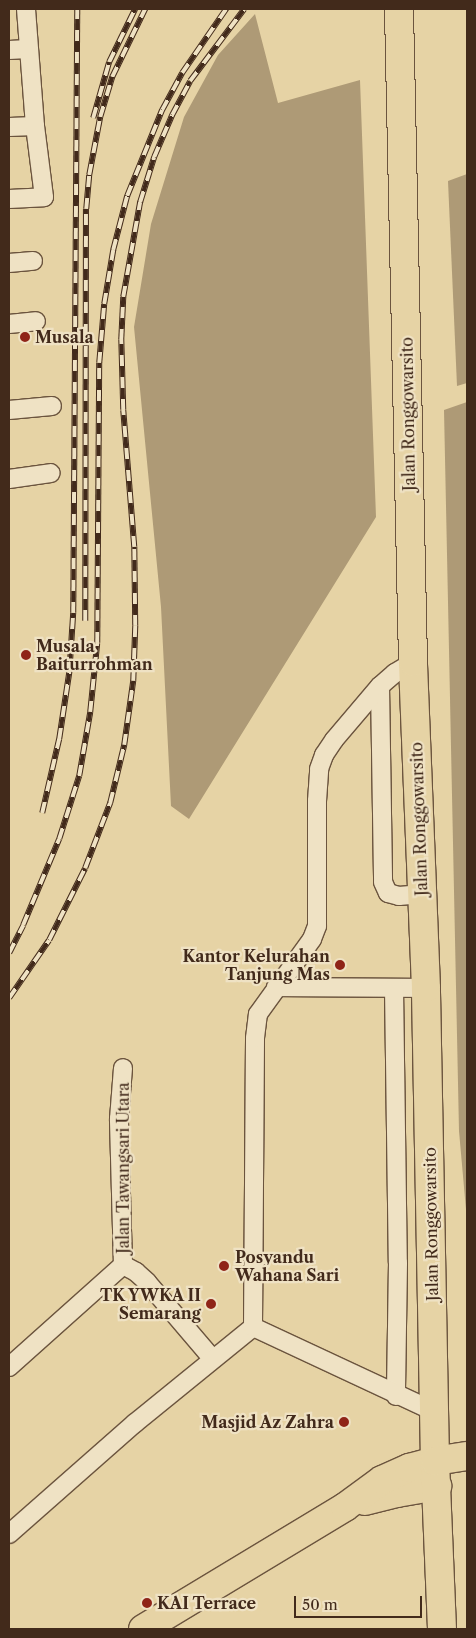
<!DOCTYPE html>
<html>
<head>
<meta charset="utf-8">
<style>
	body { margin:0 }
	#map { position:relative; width:476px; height:1638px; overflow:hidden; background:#e6d3a5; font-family:"Libre Caslon Text",serif }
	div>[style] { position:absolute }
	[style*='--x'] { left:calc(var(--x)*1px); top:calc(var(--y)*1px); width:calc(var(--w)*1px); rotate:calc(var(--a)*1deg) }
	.water>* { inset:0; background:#ae9a76 }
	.roads { filter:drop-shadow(1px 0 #6b543e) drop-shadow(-1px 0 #6b543e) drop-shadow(0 1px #6b543e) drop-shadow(0 -1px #6b543e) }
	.minor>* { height:18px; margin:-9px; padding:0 9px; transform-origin:9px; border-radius:9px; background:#efe2c4 }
	.primary>* { height:28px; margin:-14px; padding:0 14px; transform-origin:14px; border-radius:14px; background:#e6d3a5 }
	.trunk>* { height:28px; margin:-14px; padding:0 14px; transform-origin:14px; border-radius:14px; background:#e6d3a5 }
	.rail>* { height:5.5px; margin-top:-2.75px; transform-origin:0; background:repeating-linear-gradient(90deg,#efe2c4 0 11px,#422a1b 0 22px); box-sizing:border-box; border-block:1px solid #422a1b }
	.dots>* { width:14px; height:14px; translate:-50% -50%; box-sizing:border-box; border:2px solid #efe2c4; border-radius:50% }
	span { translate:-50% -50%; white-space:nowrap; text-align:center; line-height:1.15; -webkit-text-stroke:4.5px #efe2c4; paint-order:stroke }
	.poi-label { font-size:16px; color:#422a1b; font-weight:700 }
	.left { translate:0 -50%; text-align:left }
	.right { translate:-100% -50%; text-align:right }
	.street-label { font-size:16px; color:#422a1b }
	.frame { position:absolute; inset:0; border:10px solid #422a1b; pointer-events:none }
	.scale { position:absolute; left:294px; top:1596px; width:128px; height:22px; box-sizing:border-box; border:2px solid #422a1b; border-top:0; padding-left:6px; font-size:15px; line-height:18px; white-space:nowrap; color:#422a1b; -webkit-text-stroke:4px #efe2c4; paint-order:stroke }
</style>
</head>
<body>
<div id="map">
	<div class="water">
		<div style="clip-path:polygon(255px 14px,278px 103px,360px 80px,376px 517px,189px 819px,171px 806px,161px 607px,134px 327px,151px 224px,184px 117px,218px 55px)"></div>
		<div style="clip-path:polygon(467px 174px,467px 383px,457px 386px,448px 181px)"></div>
		<div style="clip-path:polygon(467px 402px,467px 1221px,459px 1131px,444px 410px)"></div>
	</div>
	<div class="roads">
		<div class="minor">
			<div style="--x:9;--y:50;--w:19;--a:-3"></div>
			<div style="--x:9;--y:127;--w:26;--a:-2"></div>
			<div style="--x:9;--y:199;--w:35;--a:-3"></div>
			<div style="--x:44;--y:197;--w:72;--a:-97.2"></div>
			<div style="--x:35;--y:126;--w:117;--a:-94.4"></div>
			<div style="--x:9;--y:263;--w:24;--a:-5"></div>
			<div style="--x:9;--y:324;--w:27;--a:-6"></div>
			<div style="--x:9;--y:410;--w:43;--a:-5.3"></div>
			<div style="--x:9;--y:479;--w:42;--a:-8.1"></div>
			<div style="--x:380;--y:686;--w:196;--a:89.1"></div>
			<div style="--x:383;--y:882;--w:12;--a:66"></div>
			<div style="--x:388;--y:893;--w:11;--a:15"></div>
			<div style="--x:399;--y:896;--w:23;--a:-5"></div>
			<div style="--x:276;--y:987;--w:150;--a:0.4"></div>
			<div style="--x:394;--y:988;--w:275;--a:89.2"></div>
			<div style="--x:398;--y:1263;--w:133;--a:90.9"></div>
			<div style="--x:123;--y:1265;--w:15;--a:28"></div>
			<div style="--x:136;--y:1272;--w:15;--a:42"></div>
			<div style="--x:147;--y:1282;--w:100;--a:49.5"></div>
			<div style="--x:253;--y:1327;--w:201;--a:25"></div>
			<div style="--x:9;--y:1367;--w:153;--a:-41.8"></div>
			<div style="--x:123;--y:1265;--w:146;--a:-91.6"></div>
			<div style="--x:119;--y:1119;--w:51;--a:-85.5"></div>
			<div style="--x:9;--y:1534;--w:168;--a:-41.4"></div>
			<div style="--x:135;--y:1423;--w:152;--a:-39.1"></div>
			<div style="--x:253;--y:1327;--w:289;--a:-89.6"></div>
			<div style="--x:255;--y:1038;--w:24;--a:-83"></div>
			<div style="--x:258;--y:1014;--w:92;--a:-54.2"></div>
			<div style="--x:312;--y:939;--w:14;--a:-69"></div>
			<div style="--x:317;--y:926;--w:125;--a:-90"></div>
			<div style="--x:317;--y:801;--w:32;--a:-86"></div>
			<div style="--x:319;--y:769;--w:15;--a:-70"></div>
			<div style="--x:324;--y:755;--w:18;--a:-56"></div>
			<div style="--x:334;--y:740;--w:71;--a:-49.6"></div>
			<div style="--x:380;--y:686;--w:20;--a:-41"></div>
			<div style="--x:395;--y:673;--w:21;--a:-31"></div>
		</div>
		<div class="primary">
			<div style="--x:365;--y:1501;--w:33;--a:-14"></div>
			<div style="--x:397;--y:1493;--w:41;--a:-9.9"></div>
			<div style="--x:143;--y:1629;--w:236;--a:-31.1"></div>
			<div style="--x:345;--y:1507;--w:46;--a:-36.1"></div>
			<div style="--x:382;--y:1480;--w:30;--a:-24"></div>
			<div style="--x:409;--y:1468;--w:27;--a:-15"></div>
			<div style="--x:435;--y:1461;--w:473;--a:-91.1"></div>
			<div style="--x:426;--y:988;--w:326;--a:-92.3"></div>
			<div style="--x:413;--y:662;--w:653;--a:-91.23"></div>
		</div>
		<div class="trunk">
			<div style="--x:442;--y:1629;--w:168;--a:-92.4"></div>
			<div style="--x:435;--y:1461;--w:32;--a:-9"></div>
		</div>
	</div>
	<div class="rail">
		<div style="--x:93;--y:118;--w:58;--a:-74.1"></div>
		<div style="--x:109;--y:62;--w:59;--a:-63.9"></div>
		<div style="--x:85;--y:621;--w:412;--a:-89.9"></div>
		<div style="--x:86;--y:209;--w:34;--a:-85"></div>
		<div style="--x:89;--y:175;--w:59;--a:-79.3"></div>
		<div style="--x:100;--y:117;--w:42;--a:-73.3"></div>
		<div style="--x:112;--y:77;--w:76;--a:-64.1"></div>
		<div style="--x:42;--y:813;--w:76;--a:-77.1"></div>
		<div style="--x:59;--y:739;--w:67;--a:-81.4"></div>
		<div style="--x:69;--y:673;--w:60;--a:-86.2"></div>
		<div style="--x:73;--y:613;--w:604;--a:-89.62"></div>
		<div style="--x:9;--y:953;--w:31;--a:-63"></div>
		<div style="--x:23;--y:925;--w:93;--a:-67.3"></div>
		<div style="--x:59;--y:839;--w:66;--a:-72.4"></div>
		<div style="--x:79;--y:776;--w:65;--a:-80.2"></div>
		<div style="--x:90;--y:712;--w:69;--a:-84.2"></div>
		<div style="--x:97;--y:643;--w:280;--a:-89.6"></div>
		<div style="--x:99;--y:363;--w:59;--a:-85.2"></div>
		<div style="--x:104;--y:304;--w:55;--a:-80.5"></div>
		<div style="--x:113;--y:250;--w:56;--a:-75.5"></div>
		<div style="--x:127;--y:196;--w:93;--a:-67.9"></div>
		<div style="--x:162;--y:110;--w:42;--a:-61.6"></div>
		<div style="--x:182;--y:73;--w:78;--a:-55.5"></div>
		<div style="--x:9;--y:998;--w:70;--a:-55.4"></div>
		<div style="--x:49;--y:940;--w:80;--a:-63.4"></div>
		<div style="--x:85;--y:868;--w:70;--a:-69"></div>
		<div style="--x:110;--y:803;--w:60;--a:-76.4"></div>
		<div style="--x:124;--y:745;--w:65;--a:-82"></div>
		<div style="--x:133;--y:681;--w:55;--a:-87.9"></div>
		<div style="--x:135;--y:626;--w:79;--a:-90.7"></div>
		<div style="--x:134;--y:547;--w:137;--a:-94.6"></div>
		<div style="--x:123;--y:410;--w:70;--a:-91.6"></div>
		<div style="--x:121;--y:340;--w:43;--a:-87.3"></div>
		<div style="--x:123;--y:297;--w:97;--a:-79.9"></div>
		<div style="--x:140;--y:202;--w:47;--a:-72.7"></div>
		<div style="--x:154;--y:157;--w:46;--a:-66.8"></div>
		<div style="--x:172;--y:115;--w:38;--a:-62"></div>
		<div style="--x:190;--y:81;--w:90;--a:-53.1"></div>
	</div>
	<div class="dots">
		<div style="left:25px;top:337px;background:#8f2418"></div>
		<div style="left:26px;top:655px;background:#8f2418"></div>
		<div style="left:340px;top:965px;background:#8f2418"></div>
		<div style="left:224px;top:1266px;background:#8f2418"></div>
		<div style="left:211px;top:1304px;background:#8f2418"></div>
		<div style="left:344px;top:1422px;background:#8f2418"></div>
		<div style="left:147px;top:1603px;background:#8f2418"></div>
	</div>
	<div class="poi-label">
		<span class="left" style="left:35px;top:337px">Musala</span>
		<span class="left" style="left:36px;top:655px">Musala<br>Baiturrohman</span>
		<span class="right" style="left:330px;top:965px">Kantor Kelurahan<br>Tanjung Mas</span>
		<span class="left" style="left:235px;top:1266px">Posyandu<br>Wahana Sari</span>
		<span class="right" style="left:201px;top:1304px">TK YWKA II<br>Semarang</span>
		<span class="right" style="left:334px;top:1422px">Masjid Az Zahra</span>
		<span class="left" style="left:157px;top:1603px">KAI Terrace</span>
	</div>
	<div class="street-label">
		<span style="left:408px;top:414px;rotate:-91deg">Jalan Ronggowarsito</span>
		<span style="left:419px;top:819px;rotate:-92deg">Jalan Ronggowarsito</span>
		<span style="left:123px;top:1168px;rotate:-90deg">Jalan Tawangsari Utara</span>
		<span style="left:431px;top:1224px;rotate:-91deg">Jalan Ronggowarsito</span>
	</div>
	<div class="frame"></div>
	<div class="scale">50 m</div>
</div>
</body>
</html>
